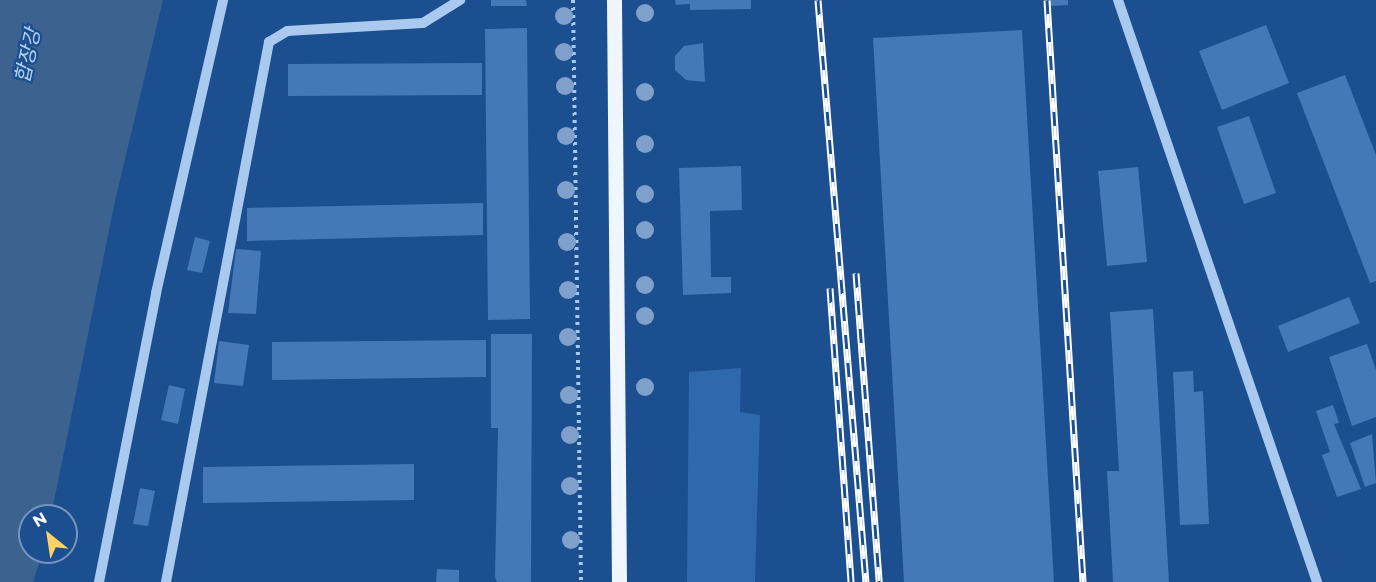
<!DOCTYPE html>
<html>
<head>
<meta charset="utf-8">
<style>
	body { margin:0 }
	#map { position:relative; width:1376px; height:582px; overflow:hidden; background:#1b4f8f; font-family:Montserrat,"Noto Sans KR",sans-serif }
	div>[style] { position:absolute }
	[style*='--x'] { left:calc(var(--x)*1px); top:calc(var(--y)*1px); width:calc(var(--w)*1px); rotate:calc(var(--a)*1deg) }
	.green>* { inset:0; background:#2e69ad }
	.water>* { inset:0; background:#3c6290 }
	.building>* { inset:0; background:#4478b7 }
	.path>* { height:4px; margin-top:-2px; transform-origin:0; background:repeating-linear-gradient(90deg,#a9c9ee 0 3px,transparent 0 7.5px) }
	.minor>* { height:10px; margin:-5px; padding:0 5px; transform-origin:5px; border-radius:5px; background:#a9c9ee }
	.major>* { height:15px; margin:-7.5px; padding:0 7.5px; transform-origin:7.5px; border-radius:7.5px; background:#f0f6ff }
	.rail>* { height:7px; margin-top:-3.5px; transform-origin:0; background:repeating-linear-gradient(90deg,#1b4f8f 0 14px,#fff 0 28px); box-sizing:border-box; border-block:2px solid #fff }
	.trees>* { width:18px; height:18px; margin:-9px; border-radius:50%; background:#7ea0ca }
	span { translate:-50% -50%; white-space:nowrap; text-align:center; line-height:1.15; -webkit-text-stroke:4.5px #1b4f8f; paint-order:stroke }
	.water-label { font-size:20px; color:#b5d3f5; font-style:italic }
	.north { position:absolute; left:18px; top:504px; width:60px; height:60px; box-sizing:border-box; background:#1b4f8f; border:2px solid #7695bc; border-radius:50%; rotate:330deg; font-size:16px; font-weight:700; line-height:24px; text-align:center; color:#fff }
	.north::after { content:''; display:block; margin:auto; width:21px; height:27px; background:#ffd166; clip-path:polygon(50% 0,100% 100%,50% 72%,0 100%) }
</style>
</head>
<body>
<div id="map">
	<div class="green">
		<div style="clip-path:polygon(741px 368px,740px 412px,760px 415px,755px 582px,687px 582px,689px 372px)"></div>
	</div>
	<div class="water">
		<div style="clip-path:polygon(0 0,163px 0,115px 201px,51px 516px,30px 516px,30px 552px,43px 552px,33px 582px,0 582px)"></div>
	</div>
	<div class="building">
		<div style="clip-path:polygon(491px 0,526px 0,527px 6px,491px 6px)"></div>
		<div style="clip-path:polygon(675px 0,751px 0,751px 9px,690px 10px,690px 4px,676px 5px)"></div>
		<div style="clip-path:polygon(1050px 0,1068px 0,1068px 5px,1050px 6px)"></div>
		<div style="clip-path:polygon(1266px 25px,1289px 83px,1222px 110px,1199px 51px)"></div>
		<div style="clip-path:polygon(527px 28px,530px 319px,488px 320px,485px 29px)"></div>
		<div style="clip-path:polygon(1022px 30px,1054px 582px,904px 582px,873px 38px)"></div>
		<div style="clip-path:polygon(703px 43px,705px 82px,686px 80px,675px 70px,675px 56px,684px 46px)"></div>
		<div style="clip-path:polygon(482px 63px,482px 95px,288px 96px,288px 64px)"></div>
		<div style="clip-path:polygon(1345px 75px,1376px 155px,1376px 281px,1370px 283px,1297px 93px)"></div>
		<div style="clip-path:polygon(1249px 116px,1276px 193px,1244px 204px,1217px 127px)"></div>
		<div style="clip-path:polygon(741px 166px,742px 210px,710px 211px,711px 277px,731px 277px,731px 293px,683px 295px,679px 168px)"></div>
		<div style="clip-path:polygon(1138px 167px,1147px 262px,1107px 266px,1098px 171px)"></div>
		<div style="clip-path:polygon(483px 203px,483px 235px,247px 241px,247px 208px)"></div>
		<div style="clip-path:polygon(195px 237px,210px 241px,202px 273px,187px 270px)"></div>
		<div style="clip-path:polygon(236px 249px,261px 251px,256px 314px,228px 313px)"></div>
		<div style="clip-path:polygon(1349px 297px,1360px 323px,1288px 352px,1278px 326px)"></div>
		<div style="clip-path:polygon(1153px 309px,1169px 582px,1113px 582px,1107px 471px,1119px 471px,1110px 312px)"></div>
		<div style="clip-path:polygon(491px 334px,532px 334px,531px 582px,497px 582px,495px 577px,498px 428px,491px 428px)"></div>
		<div style="clip-path:polygon(486px 340px,486px 377px,272px 380px,272px 342px)"></div>
		<div style="clip-path:polygon(219px 341px,249px 345px,243px 386px,214px 383px)"></div>
		<div style="clip-path:polygon(1367px 344px,1376px 370px,1376px 417px,1352px 426px,1329px 357px)"></div>
		<div style="clip-path:polygon(1193px 371px,1194px 392px,1203px 391px,1209px 524px,1180px 525px,1173px 372px)"></div>
		<div style="clip-path:polygon(169px 385px,185px 389px,178px 424px,161px 420px)"></div>
		<div style="clip-path:polygon(1333px 405px,1339px 423px,1334px 424px,1361px 489px,1337px 497px,1322px 455px,1330px 452px,1316px 411px)"></div>
		<div style="clip-path:polygon(1372px 434px,1376px 483px,1365px 487px,1350px 443px)"></div>
		<div style="clip-path:polygon(414px 464px,414px 500px,203px 503px,203px 467px)"></div>
		<div style="clip-path:polygon(140px 488px,155px 491px,148px 526px,133px 524px)"></div>
		<div style="clip-path:polygon(437px 569px,459px 570px,459px 582px,436px 582px)"></div>
	</div>
	<div class="path">
		<div style="--x:573;--y:0;--w:582;--a:89.21"></div>
	</div>
	<div class="minor">
		<div style="--x:1118;--y:0;--w:615;--a:71.12"></div>
		<div style="--x:99;--y:582;--w:295;--a:-78.8"></div>
		<div style="--x:156;--y:293;--w:301;--a:-77.1"></div>
		<div style="--x:166;--y:582;--w:550;--a:-79.2"></div>
		<div style="--x:269;--y:42;--w:21;--a:-31"></div>
		<div style="--x:287;--y:31;--w:136;--a:-3.4"></div>
		<div style="--x:423;--y:23;--w:44;--a:-31.9"></div>
	</div>
	<div class="major">
		<div style="--x:614;--y:0;--w:582;--a:89.51"></div>
	</div>
	<div class="rail">
		<div style="--x:818;--y:0;--w:584;--a:85.29"></div>
		<div style="--x:1047;--y:0;--w:583;--a:86.46"></div>
		<div style="--x:856;--y:273;--w:310;--a:85.7"></div>
		<div style="--x:830;--y:288;--w:295;--a:85.9"></div>
	</div>
	<div class="trees">
		<div style="left:645px;top:13px"></div>
		<div style="left:564px;top:16px"></div>
		<div style="left:564px;top:52px"></div>
		<div style="left:565px;top:86px"></div>
		<div style="left:645px;top:92px"></div>
		<div style="left:566px;top:136px"></div>
		<div style="left:645px;top:144px"></div>
		<div style="left:566px;top:190px"></div>
		<div style="left:645px;top:194px"></div>
		<div style="left:645px;top:230px"></div>
		<div style="left:567px;top:242px"></div>
		<div style="left:645px;top:285px"></div>
		<div style="left:568px;top:290px"></div>
		<div style="left:645px;top:316px"></div>
		<div style="left:568px;top:337px"></div>
		<div style="left:645px;top:387px"></div>
		<div style="left:569px;top:395px"></div>
		<div style="left:570px;top:435px"></div>
		<div style="left:570px;top:486px"></div>
		<div style="left:571px;top:540px"></div>
	</div>
	<div class="water-label">
		<span style="left:28px;top:56px;rotate:-78deg">합장강</span>
	</div>
	<div class="north">N</div>
</div>
</body>
</html>
